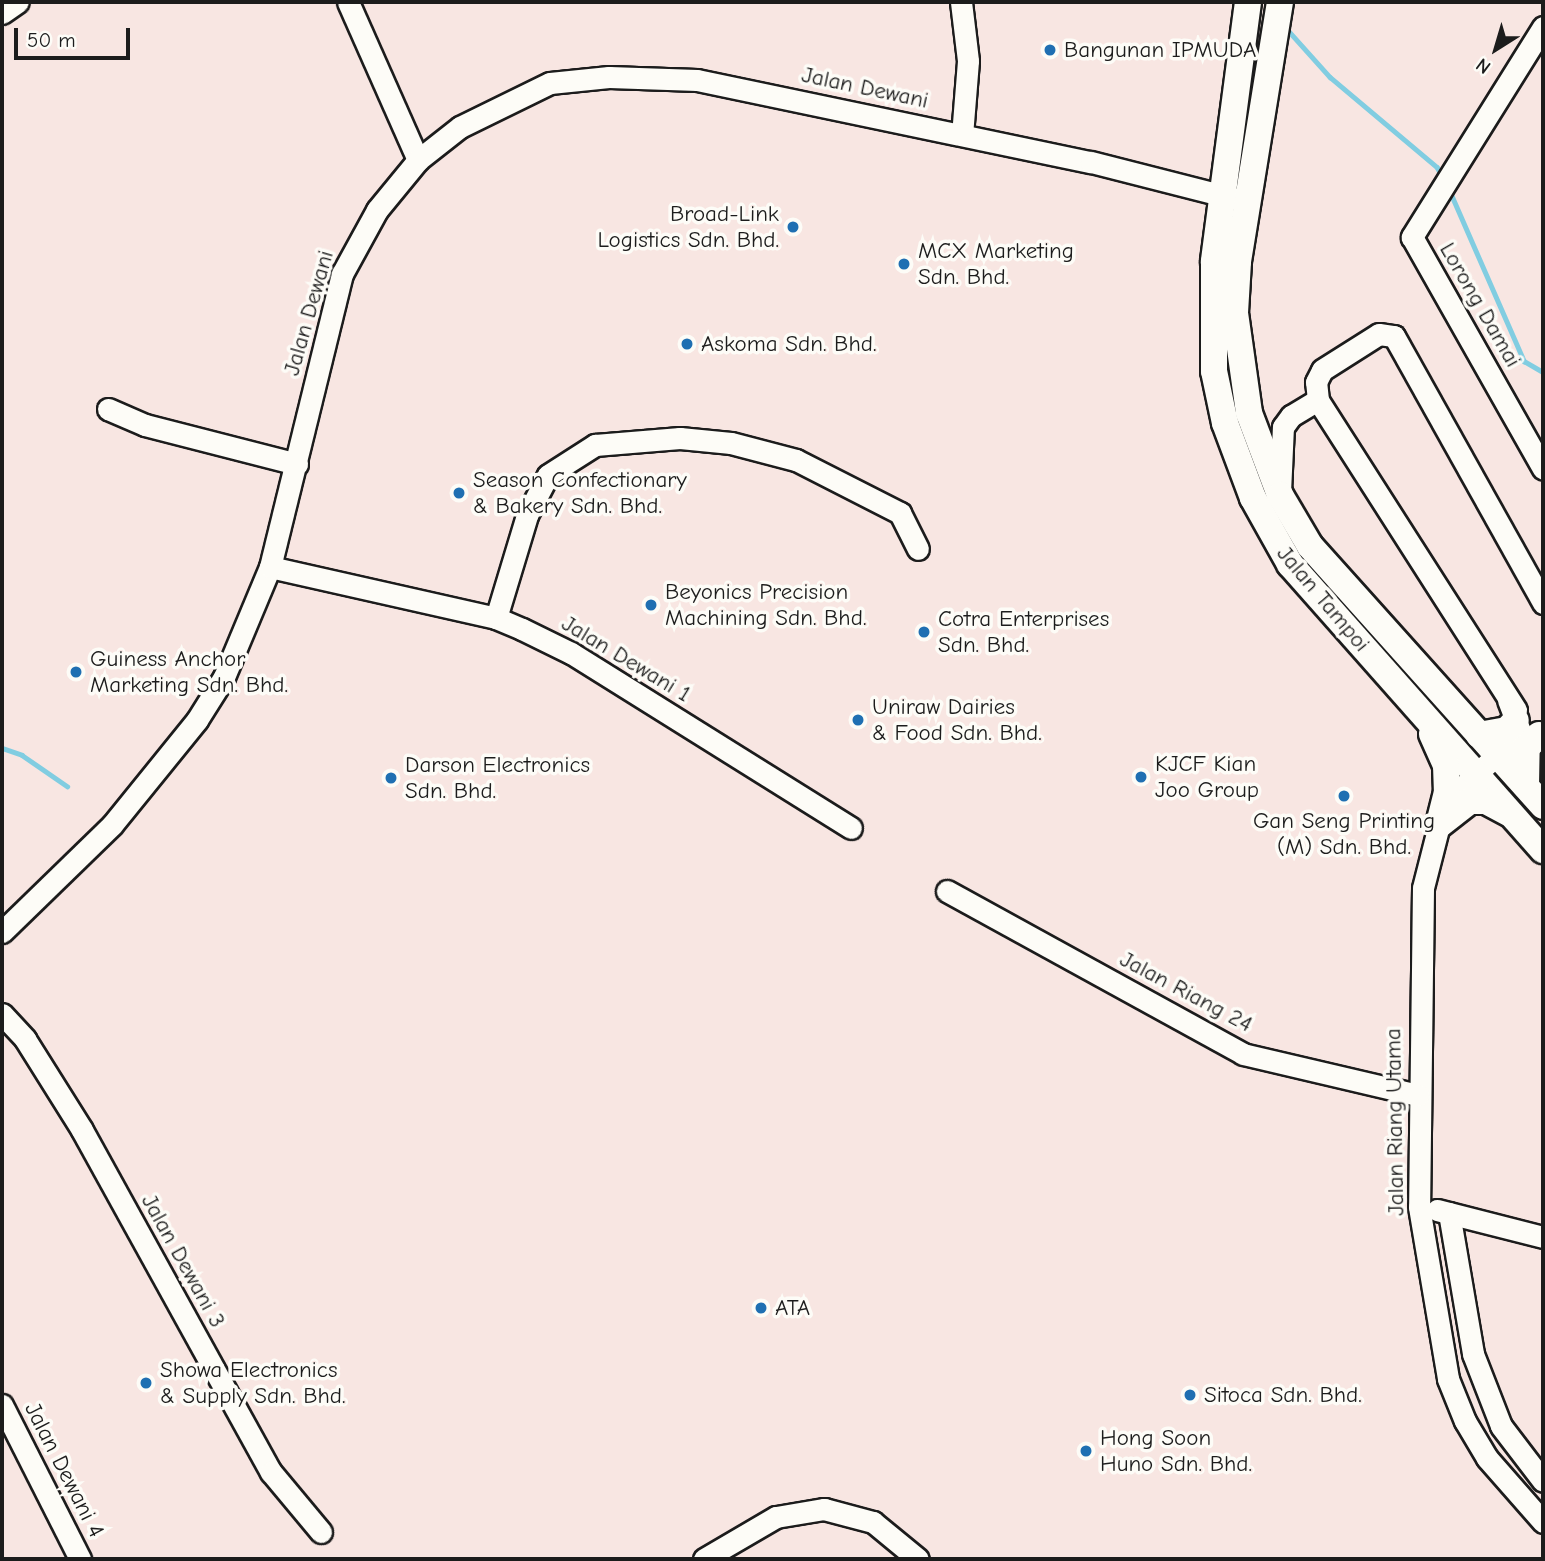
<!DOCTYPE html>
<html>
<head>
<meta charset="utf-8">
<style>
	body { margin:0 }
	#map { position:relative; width:1545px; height:1561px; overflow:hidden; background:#f8e6e2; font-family:"Comic Neue",sans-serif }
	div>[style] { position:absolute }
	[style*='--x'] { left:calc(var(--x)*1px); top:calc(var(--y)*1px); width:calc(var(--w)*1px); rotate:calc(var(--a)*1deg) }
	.stream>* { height:4.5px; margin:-2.25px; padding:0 2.25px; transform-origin:2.25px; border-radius:2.25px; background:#81cde1 }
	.roads { filter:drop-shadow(2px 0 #1c1c1c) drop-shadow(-2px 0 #1c1c1c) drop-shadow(0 2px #1c1c1c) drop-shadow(0 -2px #1c1c1c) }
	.minor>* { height:21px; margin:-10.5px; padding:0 10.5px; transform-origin:10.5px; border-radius:10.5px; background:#fdfcf7 }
	.major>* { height:26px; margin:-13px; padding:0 13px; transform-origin:13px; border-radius:13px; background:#fdfcf7 }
	.dots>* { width:19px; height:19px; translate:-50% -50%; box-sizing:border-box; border:4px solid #fdfcf7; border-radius:50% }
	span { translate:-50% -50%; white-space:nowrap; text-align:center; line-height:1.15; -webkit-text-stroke:7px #fdfcf7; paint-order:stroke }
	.poi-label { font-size:23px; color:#1c1c1c }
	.left { translate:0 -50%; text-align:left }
	.right { translate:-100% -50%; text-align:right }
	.street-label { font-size:23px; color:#1c1c1c }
	.frame { position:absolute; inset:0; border:4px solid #1c1c1c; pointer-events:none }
	.north { position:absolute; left:1461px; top:14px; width:70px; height:70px; -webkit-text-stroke:5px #fdfcf7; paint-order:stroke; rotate:217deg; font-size:19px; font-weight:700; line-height:28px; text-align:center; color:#1c1c1c }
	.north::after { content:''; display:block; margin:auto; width:24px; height:32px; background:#1c1c1c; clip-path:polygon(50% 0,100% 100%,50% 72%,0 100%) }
	.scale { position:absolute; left:14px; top:28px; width:116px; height:32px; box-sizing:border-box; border:4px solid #1c1c1c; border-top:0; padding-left:9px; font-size:21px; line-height:24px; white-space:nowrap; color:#1c1c1c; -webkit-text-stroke:5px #fdfcf7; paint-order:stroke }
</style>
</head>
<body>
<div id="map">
	<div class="stream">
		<div style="--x:1286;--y:28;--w:66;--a:48.1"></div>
		<div style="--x:1330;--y:77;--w:140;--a:40.1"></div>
		<div style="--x:1437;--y:167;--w:10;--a:61"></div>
		<div style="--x:1449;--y:189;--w:188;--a:66.4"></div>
		<div style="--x:1524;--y:361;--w:22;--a:30"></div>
		<div style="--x:2;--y:748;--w:21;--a:19"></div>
		<div style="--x:22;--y:755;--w:55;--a:34.6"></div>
	</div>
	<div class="roads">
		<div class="minor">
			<div style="--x:348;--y:2;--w:173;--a:66.1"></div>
			<div style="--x:961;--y:2;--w:59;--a:83.2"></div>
			<div style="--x:968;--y:61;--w:74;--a:94.6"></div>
			<div style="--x:2;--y:13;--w:19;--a:-35"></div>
			<div style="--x:1543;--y:27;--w:248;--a:122"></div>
			<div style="--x:1412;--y:237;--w:266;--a:60.5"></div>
			<div style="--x:108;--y:409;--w:40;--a:23.4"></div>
			<div style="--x:145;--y:425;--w:157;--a:14.4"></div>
			<div style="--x:1280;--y:492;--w:65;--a:-87.4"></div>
			<div style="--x:1283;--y:427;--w:14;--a:-54"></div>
			<div style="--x:1291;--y:416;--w:31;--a:-31"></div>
			<div style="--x:270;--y:567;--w:232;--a:12.7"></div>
			<div style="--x:496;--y:618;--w:28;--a:23"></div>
			<div style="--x:522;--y:629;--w:55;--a:26.1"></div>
			<div style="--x:571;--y:653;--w:330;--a:32"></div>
			<div style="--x:496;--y:618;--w:108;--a:-73.2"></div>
			<div style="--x:527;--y:515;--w:45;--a:-62.3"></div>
			<div style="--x:548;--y:475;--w:56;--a:-32.6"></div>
			<div style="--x:595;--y:445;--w:85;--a:-4.7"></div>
			<div style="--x:680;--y:438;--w:51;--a:5.6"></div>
			<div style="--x:731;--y:443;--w:67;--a:14.7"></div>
			<div style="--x:796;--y:460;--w:117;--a:27"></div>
			<div style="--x:900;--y:513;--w:40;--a:63.4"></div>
			<div style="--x:1508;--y:700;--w:31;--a:69"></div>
			<div style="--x:1519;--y:729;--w:9;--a:111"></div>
			<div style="--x:1516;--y:737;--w:79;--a:137"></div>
			<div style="--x:1458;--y:791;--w:39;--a:119"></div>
			<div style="--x:1439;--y:825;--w:65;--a:104.3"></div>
			<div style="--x:1423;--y:888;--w:319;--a:90.7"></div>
			<div style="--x:1419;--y:1207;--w:174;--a:80.4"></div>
			<div style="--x:1448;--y:1379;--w:45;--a:68"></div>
			<div style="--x:1465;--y:1421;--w:43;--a:59.3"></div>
			<div style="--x:1487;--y:1458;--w:85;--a:48.8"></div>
			<div style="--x:1516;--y:710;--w:368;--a:-122.6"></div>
			<div style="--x:1318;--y:400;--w:18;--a:-96"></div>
			<div style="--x:1316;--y:382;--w:13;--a:-63"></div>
			<div style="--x:1322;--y:370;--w:67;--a:-32.3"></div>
			<div style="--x:1379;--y:334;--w:15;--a:8"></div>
			<div style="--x:1394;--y:336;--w:306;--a:60.8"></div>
			<div style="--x:947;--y:891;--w:338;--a:28.8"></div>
			<div style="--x:1243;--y:1054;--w:180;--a:13.2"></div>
			<div style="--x:2;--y:932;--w:153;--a:-44.2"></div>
			<div style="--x:112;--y:825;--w:135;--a:-51"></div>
			<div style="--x:197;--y:720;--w:51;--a:-57.9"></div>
			<div style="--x:224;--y:677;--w:119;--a:-67.3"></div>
			<div style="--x:270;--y:567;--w:302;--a:-76.2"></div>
			<div style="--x:342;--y:274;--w:73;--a:-61.3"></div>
			<div style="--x:377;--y:210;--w:65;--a:-50.6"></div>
			<div style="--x:418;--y:160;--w:53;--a:-38.2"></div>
			<div style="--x:460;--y:127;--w:100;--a:-26.1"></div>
			<div style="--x:550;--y:83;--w:59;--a:-5.8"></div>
			<div style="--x:609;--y:77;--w:88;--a:2"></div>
			<div style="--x:697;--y:80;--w:402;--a:11.8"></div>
			<div style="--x:1091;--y:162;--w:150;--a:14.3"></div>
			<div style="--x:2;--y:1014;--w:34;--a:47"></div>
			<div style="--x:25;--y:1039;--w:107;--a:57.9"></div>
			<div style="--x:82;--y:1130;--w:391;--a:61.1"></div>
			<div style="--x:271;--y:1472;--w:78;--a:50.2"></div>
			<div style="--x:1437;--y:1210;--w:109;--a:14.3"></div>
			<div style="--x:1449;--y:1213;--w:143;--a:80.3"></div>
			<div style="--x:1473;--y:1354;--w:77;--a:68.7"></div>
			<div style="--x:1501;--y:1426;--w:69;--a:52.6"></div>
			<div style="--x:2;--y:1405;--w:173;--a:63.1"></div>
			<div style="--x:704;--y:1559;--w:83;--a:-30.3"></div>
			<div style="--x:776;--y:1517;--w:49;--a:-9.5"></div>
			<div style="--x:824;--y:1509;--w:51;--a:14.9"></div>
			<div style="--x:873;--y:1522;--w:58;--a:39.4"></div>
		</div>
		<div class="major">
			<div style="--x:1248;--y:2;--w:262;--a:97.5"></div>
			<div style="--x:1214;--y:262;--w:109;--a:90"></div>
			<div style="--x:1214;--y:371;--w:53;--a:78.1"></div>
			<div style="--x:1225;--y:423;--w:80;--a:69.5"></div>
			<div style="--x:1253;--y:498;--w:76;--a:60.7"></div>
			<div style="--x:1290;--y:564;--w:382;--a:48.5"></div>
			<div style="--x:1280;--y:2;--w:263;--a:99.2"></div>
			<div style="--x:1238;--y:262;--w:51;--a:93.4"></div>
			<div style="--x:1235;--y:313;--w:101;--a:82"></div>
			<div style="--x:1249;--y:413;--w:88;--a:69.3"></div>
			<div style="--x:1280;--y:495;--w:59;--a:59.5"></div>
			<div style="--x:1310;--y:546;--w:349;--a:48.1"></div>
			<div style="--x:1432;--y:734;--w:34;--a:66"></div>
			<div style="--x:1446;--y:765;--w:27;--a:88"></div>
			<div style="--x:1447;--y:792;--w:34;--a:104"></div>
			<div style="--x:1479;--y:735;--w:28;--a:-10"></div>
			<div style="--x:1507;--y:730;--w:13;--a:-48"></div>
			<div style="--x:1526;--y:786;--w:39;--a:-89"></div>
			<div style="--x:1527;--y:747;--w:17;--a:-45"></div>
			<div style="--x:1439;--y:825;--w:39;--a:-38"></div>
			<div style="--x:1470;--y:801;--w:16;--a:0"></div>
			<div style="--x:1486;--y:801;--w:26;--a:28"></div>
		</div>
	</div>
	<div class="dots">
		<div style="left:1050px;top:50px;background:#1f6fb2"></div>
		<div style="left:793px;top:227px;background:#1f6fb2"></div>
		<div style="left:904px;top:264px;background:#1f6fb2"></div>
		<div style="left:687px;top:344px;background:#1f6fb2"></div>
		<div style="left:459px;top:493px;background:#1f6fb2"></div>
		<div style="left:651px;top:605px;background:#1f6fb2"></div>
		<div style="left:924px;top:632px;background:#1f6fb2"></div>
		<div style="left:76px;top:672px;background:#1f6fb2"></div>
		<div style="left:858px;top:720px;background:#1f6fb2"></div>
		<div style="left:1141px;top:777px;background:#1f6fb2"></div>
		<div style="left:391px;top:778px;background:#1f6fb2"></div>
		<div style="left:1344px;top:796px;background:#1f6fb2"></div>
		<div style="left:761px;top:1308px;background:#1f6fb2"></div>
		<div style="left:146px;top:1383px;background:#1f6fb2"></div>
		<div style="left:1190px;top:1395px;background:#1f6fb2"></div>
		<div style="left:1086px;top:1451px;background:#1f6fb2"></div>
	</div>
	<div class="poi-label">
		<span class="left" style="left:1064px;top:50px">Bangunan IPMUDA</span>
		<span class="right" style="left:779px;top:227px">Broad-Link<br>Logistics Sdn. Bhd.</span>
		<span class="left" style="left:918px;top:264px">MCX Marketing<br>Sdn. Bhd.</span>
		<span class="left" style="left:701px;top:344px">Askoma Sdn. Bhd.</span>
		<span class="left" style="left:473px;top:493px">Season Confectionary<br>&amp; Bakery Sdn. Bhd.</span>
		<span class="left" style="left:665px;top:605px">Beyonics Precision<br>Machining Sdn. Bhd.</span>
		<span class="left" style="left:938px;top:632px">Cotra Enterprises<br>Sdn. Bhd.</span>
		<span class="left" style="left:90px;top:672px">Guiness Anchor<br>Marketing Sdn. Bhd.</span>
		<span class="left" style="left:872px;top:720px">Uniraw Dairies<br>&amp; Food Sdn. Bhd.</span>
		<span class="left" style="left:1155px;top:777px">KJCF Kian<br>Joo Group</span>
		<span class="left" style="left:405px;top:778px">Darson Electronics<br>Sdn. Bhd.</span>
		<span style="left:1344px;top:834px">Gan Seng Printing<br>(M) Sdn. Bhd.</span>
		<span class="left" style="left:775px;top:1308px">ATA</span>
		<span class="left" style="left:160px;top:1383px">Showa Electronics<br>&amp; Supply Sdn. Bhd.</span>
		<span class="left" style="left:1204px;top:1395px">Sitoca Sdn. Bhd.</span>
		<span class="left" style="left:1100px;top:1451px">Hong Soon<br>Huno Sdn. Bhd.</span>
	</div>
	<div class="street-label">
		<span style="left:865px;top:88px;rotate:12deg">Jalan Dewani</span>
		<span style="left:1480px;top:305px;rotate:60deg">Lorong Damai</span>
		<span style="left:309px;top:313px;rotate:-74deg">Jalan Dewani</span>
		<span style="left:1323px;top:599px;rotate:50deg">Jalan Tampoi</span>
		<span style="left:626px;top:659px;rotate:31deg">Jalan Dewani 1</span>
		<span style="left:1186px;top:992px;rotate:28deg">Jalan Riang 24</span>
		<span style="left:1395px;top:1122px;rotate:-91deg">Jalan Riang Utama</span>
		<span style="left:183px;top:1261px;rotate:61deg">Jalan Dewani 3</span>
		<span style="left:64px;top:1470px;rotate:63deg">Jalan Dewani 4</span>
	</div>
	<div class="frame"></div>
	<div class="north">N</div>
	<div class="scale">50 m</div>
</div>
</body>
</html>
